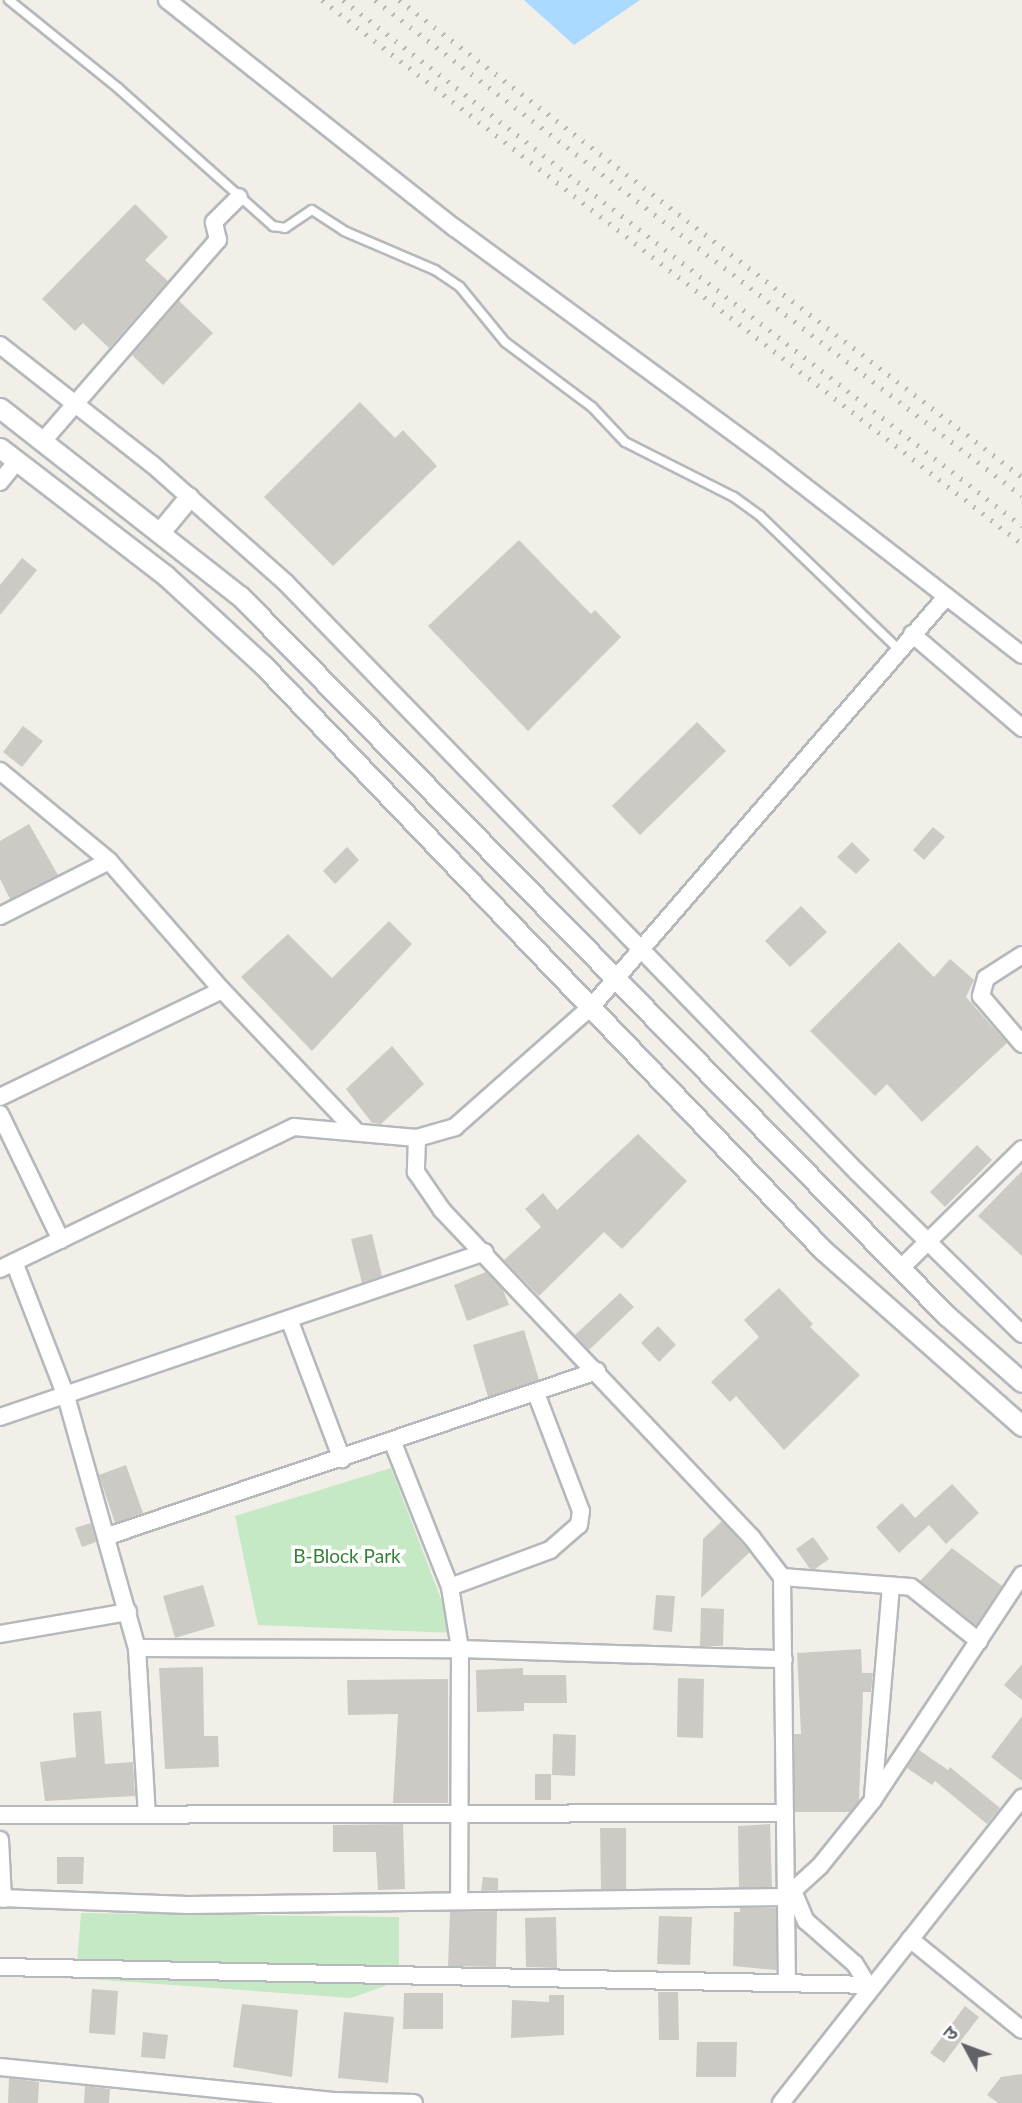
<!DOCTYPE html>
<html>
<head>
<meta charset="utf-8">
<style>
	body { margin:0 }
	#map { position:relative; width:1022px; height:2103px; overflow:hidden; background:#f1efe8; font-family:Lato,"Noto Sans Devanagari",sans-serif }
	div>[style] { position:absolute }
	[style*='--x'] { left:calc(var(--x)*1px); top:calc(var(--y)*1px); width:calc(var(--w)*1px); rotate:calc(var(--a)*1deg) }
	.green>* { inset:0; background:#c5e8c5 }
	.water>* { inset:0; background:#aadaff }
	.building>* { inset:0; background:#cccac5 }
	.roads { filter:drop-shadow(2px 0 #b5b8bc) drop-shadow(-2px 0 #b5b8bc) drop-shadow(0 2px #b5b8bc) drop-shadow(0 -2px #b5b8bc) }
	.service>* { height:8px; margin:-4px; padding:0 4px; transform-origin:4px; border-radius:4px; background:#fff }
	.minor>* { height:16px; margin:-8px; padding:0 8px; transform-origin:8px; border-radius:8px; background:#fff }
	.tertiary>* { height:19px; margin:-9.5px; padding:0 9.5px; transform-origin:9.5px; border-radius:9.5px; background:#fff }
	.rail>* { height:5px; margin-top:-2.5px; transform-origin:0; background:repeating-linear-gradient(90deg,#b6b7b8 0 2px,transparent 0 11px) }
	span { translate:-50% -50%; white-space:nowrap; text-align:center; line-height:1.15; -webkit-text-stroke:7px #fff; paint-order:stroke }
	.park-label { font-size:19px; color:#348238 }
	.north { position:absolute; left:931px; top:2012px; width:70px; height:70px; -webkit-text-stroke:5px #fff; paint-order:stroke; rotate:311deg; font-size:19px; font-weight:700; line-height:28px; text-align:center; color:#5f6368 }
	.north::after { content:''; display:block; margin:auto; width:24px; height:32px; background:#5f6368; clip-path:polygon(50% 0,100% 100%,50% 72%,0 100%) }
</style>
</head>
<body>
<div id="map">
	<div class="green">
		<div style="clip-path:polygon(391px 1468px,454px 1633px,258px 1625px,235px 1516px)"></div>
		<div style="clip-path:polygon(81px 1913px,399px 1917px,399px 1981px,351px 1998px,76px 1978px)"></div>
	</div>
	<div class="water">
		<div style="clip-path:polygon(524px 0,640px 0,574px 45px)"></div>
	</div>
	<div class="building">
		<div style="clip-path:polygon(135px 204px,168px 237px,145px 260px,168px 281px,109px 348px,83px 323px,75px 331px,42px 299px)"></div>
		<div style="clip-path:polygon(179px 301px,213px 333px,163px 385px,132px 355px)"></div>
		<div style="clip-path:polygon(360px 402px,395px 438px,403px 430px,437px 466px,333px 566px,264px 497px)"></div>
		<div style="clip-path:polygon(519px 540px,591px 614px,595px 610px,621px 637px,528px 731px,428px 626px)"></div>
		<div style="clip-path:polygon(22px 558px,37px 570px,0 615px,0 585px)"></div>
		<div style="clip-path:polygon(697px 722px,726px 751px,640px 835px,612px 806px)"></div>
		<div style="clip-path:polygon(23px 726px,43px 741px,22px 767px,3px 752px)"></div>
		<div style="clip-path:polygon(29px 824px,58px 875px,10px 899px,0 879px,0 841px)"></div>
		<div style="clip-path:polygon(933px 827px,945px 837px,924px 860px,913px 850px)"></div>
		<div style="clip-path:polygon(852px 842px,870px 860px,856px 874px,837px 857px)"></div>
		<div style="clip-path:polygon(347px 847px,359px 860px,335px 884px,323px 871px)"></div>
		<div style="clip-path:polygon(801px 906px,827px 932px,790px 967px,765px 941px)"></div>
		<div style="clip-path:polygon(389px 921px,412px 944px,312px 1051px,241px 977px,288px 934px,332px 978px)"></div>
		<div style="clip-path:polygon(899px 942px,934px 977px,950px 959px,974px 980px,966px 997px,1007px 1043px,922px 1122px,887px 1084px,875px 1096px,810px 1031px)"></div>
		<div style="clip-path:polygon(392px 1046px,424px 1084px,381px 1124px,372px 1123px,346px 1089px)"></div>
		<div style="clip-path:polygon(638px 1134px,687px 1181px,622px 1249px,604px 1232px,539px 1296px,504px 1260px,541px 1227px,525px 1209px,543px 1193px,557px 1210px)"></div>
		<div style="clip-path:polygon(977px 1145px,992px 1160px,945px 1207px,930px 1192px)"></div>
		<div style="clip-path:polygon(1022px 1171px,1022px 1256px,978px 1216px)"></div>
		<div style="clip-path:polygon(372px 1234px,382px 1276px,362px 1283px,351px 1239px)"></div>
		<div style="clip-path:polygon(486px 1272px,503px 1290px,509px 1305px,467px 1321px,454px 1285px)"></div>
		<div style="clip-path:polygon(779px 1288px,813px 1324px,810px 1327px,860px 1375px,784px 1450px,736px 1396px,730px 1402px,711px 1382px,759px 1337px,744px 1320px)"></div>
		<div style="clip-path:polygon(620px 1293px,634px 1307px,589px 1350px,575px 1335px)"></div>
		<div style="clip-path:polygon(658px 1326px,676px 1345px,659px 1362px,641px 1343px)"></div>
		<div style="clip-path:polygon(524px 1330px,539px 1380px,488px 1397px,473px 1345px)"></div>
		<div style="clip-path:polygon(126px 1465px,143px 1513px,115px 1523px,99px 1475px)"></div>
		<div style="clip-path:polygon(952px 1484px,979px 1513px,946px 1544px,929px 1525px,899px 1553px,876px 1527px,902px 1503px,915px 1518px)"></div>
		<div style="clip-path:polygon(722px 1521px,750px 1552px,701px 1598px,703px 1539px)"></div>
		<div style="clip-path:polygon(91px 1523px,96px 1542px,82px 1547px,75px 1528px)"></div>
		<div style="clip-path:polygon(813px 1537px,829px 1559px,815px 1569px,810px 1569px,796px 1549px)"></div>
		<div style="clip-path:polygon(952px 1548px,1002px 1586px,976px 1625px,920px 1581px)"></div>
		<div style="clip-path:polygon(203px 1585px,215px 1626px,175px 1638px,163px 1596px)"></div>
		<div style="clip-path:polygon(656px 1595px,675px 1596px,672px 1632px,653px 1630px)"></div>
		<div style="clip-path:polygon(701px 1608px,724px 1609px,723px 1646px,700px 1646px)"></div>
		<div style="clip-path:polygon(861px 1649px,862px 1673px,873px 1673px,871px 1692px,863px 1692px,859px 1801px,850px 1812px,795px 1812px,794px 1734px,801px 1734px,797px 1653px)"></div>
		<div style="clip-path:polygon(1022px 1664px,1022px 1700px,1004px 1685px)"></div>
		<div style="clip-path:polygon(203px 1667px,204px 1736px,218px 1736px,219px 1767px,165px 1769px,159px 1668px)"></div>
		<div style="clip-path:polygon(523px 1668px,523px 1675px,566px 1675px,567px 1703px,524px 1703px,524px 1711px,477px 1712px,476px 1670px)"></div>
		<div style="clip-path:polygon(678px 1678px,704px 1679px,703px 1738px,677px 1737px)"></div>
		<div style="clip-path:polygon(448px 1679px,448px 1803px,393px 1803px,398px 1714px,348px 1715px,347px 1680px)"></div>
		<div style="clip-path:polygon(101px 1711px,105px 1764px,133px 1762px,135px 1796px,45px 1801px,40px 1762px,76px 1757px,73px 1713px)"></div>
		<div style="clip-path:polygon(1022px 1716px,1022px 1781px,991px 1757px)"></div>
		<div style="clip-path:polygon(553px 1734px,576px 1735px,575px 1776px,552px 1775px)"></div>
		<div style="clip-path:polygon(919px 1750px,948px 1770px,950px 1767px,1000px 1808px,987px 1824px,935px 1781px,932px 1785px,907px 1768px)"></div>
		<div style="clip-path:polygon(535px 1774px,551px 1774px,551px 1800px,535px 1800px)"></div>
		<div style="clip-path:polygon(403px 1824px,405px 1889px,378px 1890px,376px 1852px,333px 1852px,333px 1825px)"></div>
		<div style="clip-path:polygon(770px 1824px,772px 1887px,739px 1887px,738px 1826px)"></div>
		<div style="clip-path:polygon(600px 1828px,626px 1828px,626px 1889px,601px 1889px)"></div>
		<div style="clip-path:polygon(57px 1857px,84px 1857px,83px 1884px,57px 1884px)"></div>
		<div style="clip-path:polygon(483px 1877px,498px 1878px,498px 1890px,481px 1891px)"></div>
		<div style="clip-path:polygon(740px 1908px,776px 1908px,776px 1970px,733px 1966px,734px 1912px,740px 1912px)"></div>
		<div style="clip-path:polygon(497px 1911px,496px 1967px,448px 1966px,450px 1912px)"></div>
		<div style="clip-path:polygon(659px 1916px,692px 1917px,690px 1965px,657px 1964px)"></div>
		<div style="clip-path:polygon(556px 1917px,557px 1968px,526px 1967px,525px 1918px)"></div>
		<div style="clip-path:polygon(92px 1989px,118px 1991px,115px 2035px,89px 2033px)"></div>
		<div style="clip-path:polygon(658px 1992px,678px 1992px,679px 2040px,659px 2040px)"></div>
		<div style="clip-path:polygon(404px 1993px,443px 1993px,443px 2029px,403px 2029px)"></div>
		<div style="clip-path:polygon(549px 1995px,564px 1995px,564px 2035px,511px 2038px,512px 2000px,549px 2002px)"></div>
		<div style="clip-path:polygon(242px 2004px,298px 2010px,292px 2077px,233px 2067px)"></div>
		<div style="clip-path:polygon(965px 2006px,979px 2017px,944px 2063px,930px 2053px)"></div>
		<div style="clip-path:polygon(344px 2012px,394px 2017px,388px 2083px,338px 2078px)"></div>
		<div style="clip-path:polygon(143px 2032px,168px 2035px,165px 2059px,141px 2057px)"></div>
		<div style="clip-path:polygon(697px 2042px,737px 2042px,736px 2077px,696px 2077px)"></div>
		<div style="clip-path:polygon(1022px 2074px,1022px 2103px,998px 2103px,987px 2095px,1001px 2077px)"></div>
		<div style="clip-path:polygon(9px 2078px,39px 2082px,38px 2103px,8px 2103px)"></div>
		<div style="clip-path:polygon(85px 2086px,110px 2089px,109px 2103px,84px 2103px)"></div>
	</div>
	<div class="roads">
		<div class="service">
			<div style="--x:9;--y:0;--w:140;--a:38.9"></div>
			<div style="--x:118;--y:88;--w:208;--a:41.7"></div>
			<div style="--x:273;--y:226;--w:12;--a:9"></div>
			<div style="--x:285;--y:228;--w:32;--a:-34"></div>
			<div style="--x:312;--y:210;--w:38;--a:33"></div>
			<div style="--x:344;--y:231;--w:99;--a:23.2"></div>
			<div style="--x:435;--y:270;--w:30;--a:34"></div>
			<div style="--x:460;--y:287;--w:71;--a:50.7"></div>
			<div style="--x:505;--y:342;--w:109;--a:36.8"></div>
			<div style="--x:592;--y:407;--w:48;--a:46.7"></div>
			<div style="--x:625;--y:442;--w:122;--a:26.8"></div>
			<div style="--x:734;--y:497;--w:32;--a:36"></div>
			<div style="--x:760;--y:516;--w:192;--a:43.9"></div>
		</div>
		<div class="minor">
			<div style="--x:167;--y:0;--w:367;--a:38.4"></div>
			<div style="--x:455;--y:228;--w:388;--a:36.3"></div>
			<div style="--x:768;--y:458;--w:321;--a:37.8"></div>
			<div style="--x:0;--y:345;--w:193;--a:38.1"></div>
			<div style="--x:152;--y:464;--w:179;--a:41.6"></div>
			<div style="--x:286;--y:583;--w:820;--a:45.89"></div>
			<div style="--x:857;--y:1172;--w:231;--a:44.5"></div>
			<div style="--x:43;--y:441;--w:267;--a:-49"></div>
			<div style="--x:218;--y:240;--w:18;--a:-103"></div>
			<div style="--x:214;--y:222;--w:35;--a:-45"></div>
			<div style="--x:0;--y:482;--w:27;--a:-51"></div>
			<div style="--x:912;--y:634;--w:145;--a:40.5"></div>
			<div style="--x:0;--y:771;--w:141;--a:39.5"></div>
			<div style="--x:109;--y:861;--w:171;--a:48.8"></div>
			<div style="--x:222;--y:990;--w:195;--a:46.5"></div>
			<div style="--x:0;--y:916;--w:122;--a:-26.8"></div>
			<div style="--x:1022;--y:955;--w:43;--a:147.4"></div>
			<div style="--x:986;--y:978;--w:19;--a:106"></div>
			<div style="--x:981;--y:996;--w:63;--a:49.5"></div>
			<div style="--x:0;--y:1097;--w:246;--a:-25.7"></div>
			<div style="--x:0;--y:1114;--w:140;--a:64.2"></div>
			<div style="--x:417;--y:1138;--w:34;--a:92"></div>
			<div style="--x:416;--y:1172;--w:46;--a:55.6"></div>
			<div style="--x:442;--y:1210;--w:451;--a:46.6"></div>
			<div style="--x:752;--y:1538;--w:49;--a:52.4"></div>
			<div style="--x:782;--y:1577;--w:406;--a:89.3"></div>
			<div style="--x:14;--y:1262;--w:144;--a:68.8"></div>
			<div style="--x:66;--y:1396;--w:262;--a:74.3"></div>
			<div style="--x:137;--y:1648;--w:167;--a:86.6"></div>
			<div style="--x:0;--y:1269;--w:326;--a:-25.8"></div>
			<div style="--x:294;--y:1127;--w:123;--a:5.1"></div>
			<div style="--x:417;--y:1138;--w:40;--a:-16"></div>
			<div style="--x:455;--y:1127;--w:183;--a:-41.5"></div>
			<div style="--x:592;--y:1006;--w:541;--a:-49.12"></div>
			<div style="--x:900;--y:1269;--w:171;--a:-44.5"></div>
			<div style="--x:289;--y:1319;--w:150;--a:69.3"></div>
			<div style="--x:0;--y:1417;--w:512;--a:-18.79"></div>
			<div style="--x:393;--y:1443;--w:155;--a:68.4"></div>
			<div style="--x:450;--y:1587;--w:63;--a:80.8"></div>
			<div style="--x:460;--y:1649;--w:252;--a:90.2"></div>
			<div style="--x:108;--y:1536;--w:516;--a:-18.65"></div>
			<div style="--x:782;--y:1577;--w:129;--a:4.4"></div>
			<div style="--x:911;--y:1587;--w:87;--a:38.5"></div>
			<div style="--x:450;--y:1587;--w:107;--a:-20.3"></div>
			<div style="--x:550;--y:1550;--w:38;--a:-41"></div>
			<div style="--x:579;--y:1525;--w:14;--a:-82"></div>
			<div style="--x:581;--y:1511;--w:126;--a:-110.9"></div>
			<div style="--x:0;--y:1634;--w:130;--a:-9.8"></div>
			<div style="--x:137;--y:1648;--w:323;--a:0.2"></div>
			<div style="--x:460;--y:1649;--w:324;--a:1.8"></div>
			<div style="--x:873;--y:1796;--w:211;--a:-85.1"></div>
			<div style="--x:0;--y:1815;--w:785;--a:-0.15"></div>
			<div style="--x:0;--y:1840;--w:59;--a:87.1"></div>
			<div style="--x:793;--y:1891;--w:33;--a:67"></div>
			<div style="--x:806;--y:1921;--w:65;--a:41.3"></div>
			<div style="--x:855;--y:1964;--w:23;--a:59"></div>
			<div style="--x:0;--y:1898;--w:188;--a:2.1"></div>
			<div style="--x:188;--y:1905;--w:598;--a:-0.77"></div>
			<div style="--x:786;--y:1897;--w:46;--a:-42.4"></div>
			<div style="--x:820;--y:1866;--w:85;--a:-51.2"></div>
			<div style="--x:873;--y:1800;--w:270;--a:-56.5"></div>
			<div style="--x:910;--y:1939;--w:144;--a:39.1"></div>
			<div style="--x:0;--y:1967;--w:874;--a:1.18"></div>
			<div style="--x:0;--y:2067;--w:335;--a:5.8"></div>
			<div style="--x:333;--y:2101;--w:81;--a:1.4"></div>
			<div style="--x:781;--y:2103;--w:389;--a:-51.7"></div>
		</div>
		<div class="tertiary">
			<div style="--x:0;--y:408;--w:305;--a:38.1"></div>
			<div style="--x:240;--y:596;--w:1008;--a:45.52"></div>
			<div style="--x:946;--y:1315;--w:101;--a:41.4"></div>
			<div style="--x:0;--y:448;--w:210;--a:37.6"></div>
			<div style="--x:166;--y:576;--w:132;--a:42.5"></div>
			<div style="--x:263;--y:665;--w:811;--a:46.25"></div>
			<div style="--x:824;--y:1251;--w:264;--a:41.5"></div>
			<div style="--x:160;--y:532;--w:45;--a:-50.4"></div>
		</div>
	</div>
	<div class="rail">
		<div style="--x:322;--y:0;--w:887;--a:37.85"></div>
		<div style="--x:343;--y:0;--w:859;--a:37.76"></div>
		<div style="--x:375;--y:0;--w:815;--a:37.47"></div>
		<div style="--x:399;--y:0;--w:785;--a:37.44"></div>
	</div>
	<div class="park-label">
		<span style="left:347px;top:1556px">B-Block Park</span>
	</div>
	<div class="north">उ</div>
</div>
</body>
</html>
